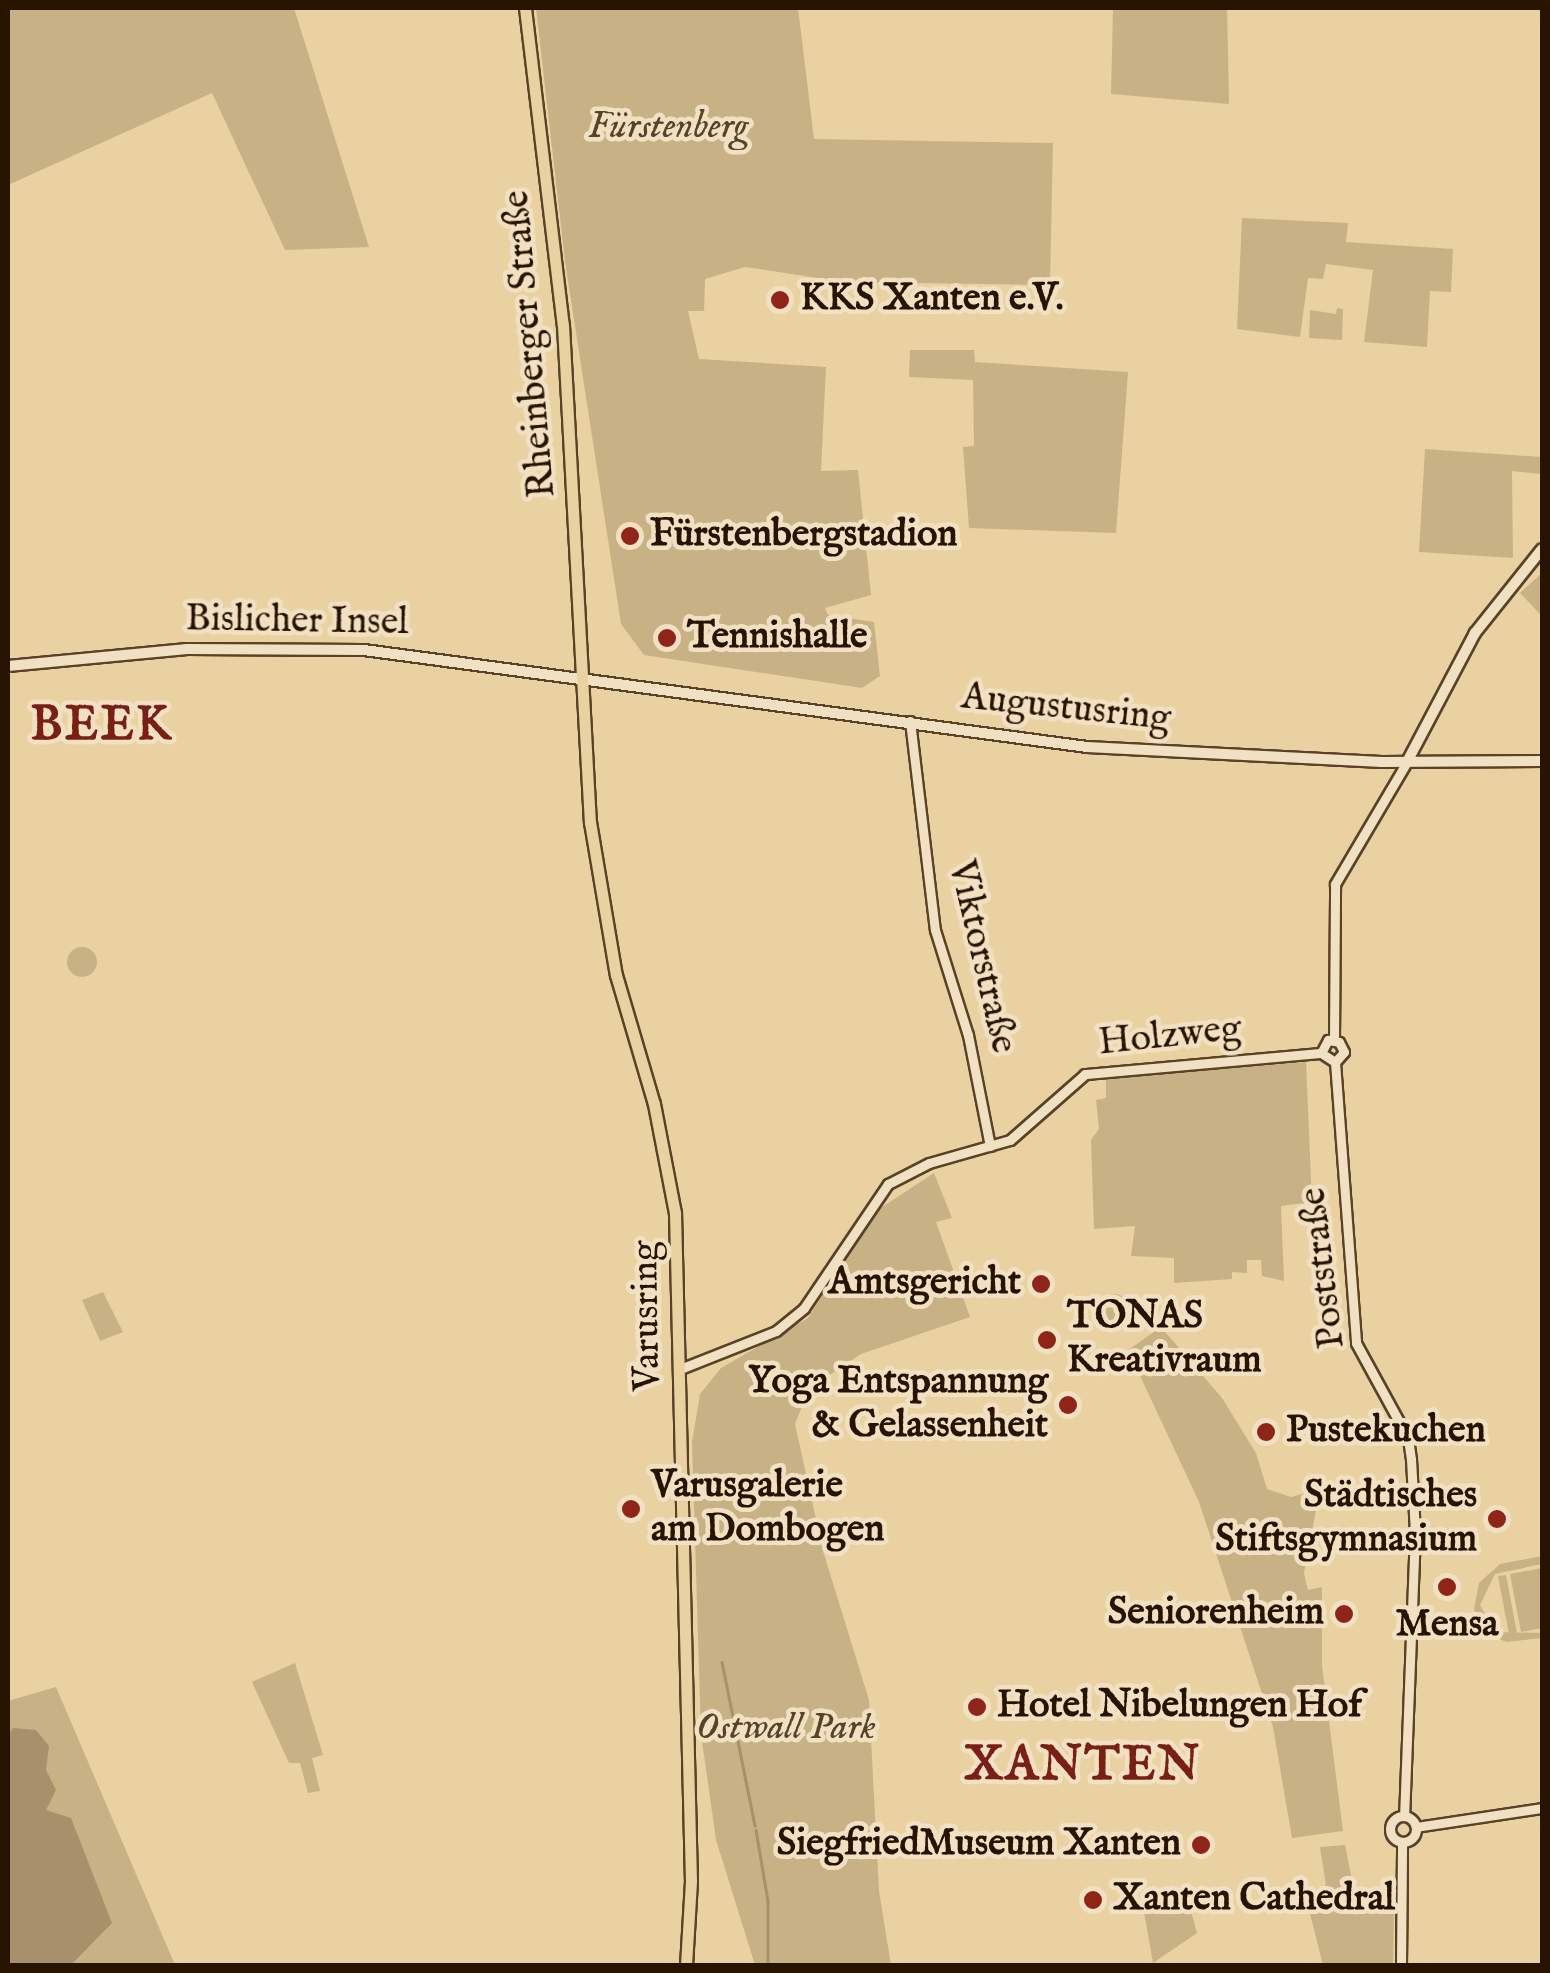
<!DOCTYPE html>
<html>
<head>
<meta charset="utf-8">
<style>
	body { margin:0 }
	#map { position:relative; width:1550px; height:1973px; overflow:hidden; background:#ead1a1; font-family:"IM FELL English",serif }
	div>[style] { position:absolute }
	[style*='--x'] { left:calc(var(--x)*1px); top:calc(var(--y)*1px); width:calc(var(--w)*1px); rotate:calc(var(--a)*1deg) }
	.green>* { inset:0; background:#c9b186 }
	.round { border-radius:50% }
	.water>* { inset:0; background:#a8906a }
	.stream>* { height:2.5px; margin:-1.25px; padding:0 1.25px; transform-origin:1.25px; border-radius:1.25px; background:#a8906a }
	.roads { filter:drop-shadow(2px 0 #584228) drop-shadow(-2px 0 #584228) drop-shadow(0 2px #584228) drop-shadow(0 -2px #584228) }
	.tertiary>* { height:9px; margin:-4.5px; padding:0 4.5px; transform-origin:4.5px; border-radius:4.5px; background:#f1e1c2 }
	.tertiary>.ring { margin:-4.5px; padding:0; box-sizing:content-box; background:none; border:9px solid #f1e1c2; border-radius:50% }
	.secondary>* { height:10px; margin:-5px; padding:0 5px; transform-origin:5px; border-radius:5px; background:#f1e1c2 }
	.primary>* { height:11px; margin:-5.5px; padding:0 5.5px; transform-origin:5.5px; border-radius:5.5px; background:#ead1a1 }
	.dots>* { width:28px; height:28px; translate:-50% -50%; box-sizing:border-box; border:5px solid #f1e1c2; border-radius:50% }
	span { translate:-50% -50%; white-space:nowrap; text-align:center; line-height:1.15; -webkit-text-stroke:9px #f1e1c2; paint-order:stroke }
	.park-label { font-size:38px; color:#584228; font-style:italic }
	.poi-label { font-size:38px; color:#281200; font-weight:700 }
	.left { translate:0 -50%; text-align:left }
	.right { translate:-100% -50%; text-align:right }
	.street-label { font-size:38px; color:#281200 }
	.district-label { font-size:48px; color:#7a1f14; font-weight:700; letter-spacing:2.5px }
	.frame { position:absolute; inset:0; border:10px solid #281200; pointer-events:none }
</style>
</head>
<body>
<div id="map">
	<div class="green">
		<div style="clip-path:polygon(8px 8px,294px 8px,369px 247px,285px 250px,212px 93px,8px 185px)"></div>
		<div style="clip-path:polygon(536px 8px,798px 8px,814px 139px,1053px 143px,1050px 285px,845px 282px,745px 267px,705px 279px,704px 311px,688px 311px,699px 359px,826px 367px,821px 471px,858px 470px,871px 595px,825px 608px,828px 615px,874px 622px,880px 676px,862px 688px,644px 655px,621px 624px,565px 261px)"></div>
		<div style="clip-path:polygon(1113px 8px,1227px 8px,1229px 104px,1111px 94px)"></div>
		<div style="clip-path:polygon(1242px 218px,1348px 223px,1346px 242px,1453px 249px,1451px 292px,1430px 291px,1427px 347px,1364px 342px,1373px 270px,1326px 264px,1323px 279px,1308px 278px,1300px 337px,1237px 329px)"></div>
		<div style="clip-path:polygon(1337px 308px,1343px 309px,1342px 340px,1309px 338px,1310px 310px,1336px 314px)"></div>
		<div style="clip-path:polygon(910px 350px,974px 350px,975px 362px,1128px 372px,1116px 533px,969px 528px,963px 447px,974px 446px,973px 380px,909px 377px)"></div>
		<div style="clip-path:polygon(1425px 449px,1542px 457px,1542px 474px,1512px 471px,1513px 558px,1419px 552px)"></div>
		<div style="clip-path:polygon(1542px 573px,1542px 616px,1520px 593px)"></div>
		<div class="round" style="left:67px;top:947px;width:30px;height:30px"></div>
		<div style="clip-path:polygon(1306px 1062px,1312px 1202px,1281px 1206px,1284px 1281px,1262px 1276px,1261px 1260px,1247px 1260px,1247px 1273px,1232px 1272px,1232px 1279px,1174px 1283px,1174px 1258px,1131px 1256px,1135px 1226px,1094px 1229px,1091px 1140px,1099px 1129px,1096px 1100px,1106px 1098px,1106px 1078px)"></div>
		<div style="clip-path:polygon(934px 1173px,952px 1218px,936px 1222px,970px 1317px,861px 1354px,809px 1389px,795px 1424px,823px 1551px,869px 1700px,879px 1891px,891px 1965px,755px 1965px,716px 1840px,701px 1734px,692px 1442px,700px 1394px,721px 1368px,808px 1318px,876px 1211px)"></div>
		<div style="clip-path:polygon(103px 1292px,123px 1332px,100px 1341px,82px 1300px)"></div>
		<div class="round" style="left:1098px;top:1294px;width:32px;height:32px"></div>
		<div style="clip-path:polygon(1161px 1327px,1222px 1398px,1256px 1453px,1267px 1489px,1291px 1497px,1320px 1489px,1304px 1573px,1308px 1590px,1322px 1587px,1322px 1666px,1343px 1831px,1292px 1838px,1273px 1727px,1199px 1502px,1128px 1350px)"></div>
		<div style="clip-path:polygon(1542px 1556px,1542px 1564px,1495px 1574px,1480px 1605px,1495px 1632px,1542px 1633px,1542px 1638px,1507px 1642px,1491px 1636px,1474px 1610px,1479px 1583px,1500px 1564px)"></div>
		<div style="clip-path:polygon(1542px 1568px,1542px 1628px,1521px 1632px,1510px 1574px)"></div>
		<div style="clip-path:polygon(1506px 1575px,1517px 1633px,1509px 1634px,1498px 1576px)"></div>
		<div style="clip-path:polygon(295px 1663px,323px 1755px,312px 1758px,320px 1791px,308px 1793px,300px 1763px,289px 1763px,252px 1682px)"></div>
		<div style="clip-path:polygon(56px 1687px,175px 1965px,8px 1966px,8px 1701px)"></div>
		<div style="clip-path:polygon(1345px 1845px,1359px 1914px,1394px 1909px,1393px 1965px,1323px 1965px,1305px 1894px,1326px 1885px,1320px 1847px)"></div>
		<div style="clip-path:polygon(1187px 1897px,1197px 1933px,1153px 1963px,1143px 1906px)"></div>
	</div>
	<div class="water">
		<div style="clip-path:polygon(13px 1728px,36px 1730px,49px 1746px,46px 1770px,56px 1790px,46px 1810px,71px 1818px,112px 1923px,71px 1965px,8px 1965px,8px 1735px)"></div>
	</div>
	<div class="stream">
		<div style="--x:722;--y:1662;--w:167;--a:78.6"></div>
		<div style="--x:756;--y:1830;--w:72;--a:80.4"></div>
		<div style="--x:768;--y:1901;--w:65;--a:90"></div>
	</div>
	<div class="roads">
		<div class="tertiary">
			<div style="--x:910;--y:721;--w:210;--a:83.2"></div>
			<div style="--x:935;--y:930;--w:110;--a:72.6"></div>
			<div style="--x:968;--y:1035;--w:113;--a:78.8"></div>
			<div style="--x:1334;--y:1040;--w:156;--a:-89.6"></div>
			<div style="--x:1335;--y:884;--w:142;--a:-59.5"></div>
			<div style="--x:1335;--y:1062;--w:17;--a:-147"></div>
			<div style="--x:1321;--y:1053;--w:15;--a:-62"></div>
			<div style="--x:1328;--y:1040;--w:11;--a:10"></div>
			<div style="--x:1339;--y:1042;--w:11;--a:63"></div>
			<div style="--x:1344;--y:1052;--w:13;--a:132"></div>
			<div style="--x:1335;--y:1062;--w:282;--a:85.7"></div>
			<div style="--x:1356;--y:1343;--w:108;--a:61.3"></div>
			<div style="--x:1408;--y:1438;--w:21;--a:82"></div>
			<div style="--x:1411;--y:1459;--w:73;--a:86.9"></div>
			<div style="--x:1415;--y:1532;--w:284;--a:92.2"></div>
			<div style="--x:680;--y:1369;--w:103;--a:-21.6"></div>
			<div style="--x:776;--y:1331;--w:36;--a:-39"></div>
			<div style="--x:804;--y:1308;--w:150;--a:-55.9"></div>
			<div style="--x:888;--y:1184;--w:46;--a:-27.1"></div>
			<div style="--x:929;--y:1163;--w:84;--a:-15.9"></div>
			<div style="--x:1010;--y:1140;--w:100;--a:-41.3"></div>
			<div style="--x:1085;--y:1074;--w:237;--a:-5.1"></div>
			<div class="ring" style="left:1390px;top:1816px;width:17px;height:17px"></div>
			<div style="--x:1416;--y:1827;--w:127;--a:-8.6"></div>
			<div style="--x:1401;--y:1966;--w:124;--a:-89.5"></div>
		</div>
		<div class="secondary">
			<div style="--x:8;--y:666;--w:180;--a:-5.4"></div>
			<div style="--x:187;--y:649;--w:177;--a:0.3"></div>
			<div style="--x:364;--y:650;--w:729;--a:7.64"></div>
			<div style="--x:1087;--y:747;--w:295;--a:2.9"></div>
			<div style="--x:1382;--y:762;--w:160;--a:-0.4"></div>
			<div style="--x:1407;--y:762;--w:146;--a:-62.2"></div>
			<div style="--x:1475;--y:633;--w:107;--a:-51.4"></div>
		</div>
		<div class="primary">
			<div style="--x:525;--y:8;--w:319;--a:83.2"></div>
			<div style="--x:563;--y:325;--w:498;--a:86.9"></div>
			<div style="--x:590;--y:822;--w:155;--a:80.4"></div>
			<div style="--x:616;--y:975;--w:134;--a:73.6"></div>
			<div style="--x:654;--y:1104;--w:111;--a:79.1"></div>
			<div style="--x:675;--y:1213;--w:668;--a:88.63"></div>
			<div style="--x:691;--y:1881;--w:85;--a:93.4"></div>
		</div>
	</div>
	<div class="dots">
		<div style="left:780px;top:300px;background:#8f2418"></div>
		<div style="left:630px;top:536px;background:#8f2418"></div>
		<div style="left:667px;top:638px;background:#8f2418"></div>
		<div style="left:1041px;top:1284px;background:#8f2418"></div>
		<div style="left:1047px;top:1340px;background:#8f2418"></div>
		<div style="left:1068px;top:1405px;background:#8f2418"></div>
		<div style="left:1266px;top:1432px;background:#8f2418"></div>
		<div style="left:631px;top:1509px;background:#8f2418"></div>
		<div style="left:1497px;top:1519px;background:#8f2418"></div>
		<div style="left:1447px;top:1587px;background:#8f2418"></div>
		<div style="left:1344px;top:1614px;background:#8f2418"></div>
		<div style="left:977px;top:1707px;background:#8f2418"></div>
		<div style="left:1201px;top:1845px;background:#8f2418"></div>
		<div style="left:1093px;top:1900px;background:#8f2418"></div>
	</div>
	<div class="park-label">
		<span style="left:668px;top:128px">Fürstenberg</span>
		<span style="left:786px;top:1729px">Ostwall Park</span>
	</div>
	<div class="poi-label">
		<span class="left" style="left:800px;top:300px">KKS Xanten e.V.</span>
		<span class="left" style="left:650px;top:536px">Fürstenbergstadion</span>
		<span class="left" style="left:687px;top:638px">Tennishalle</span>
		<span class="right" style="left:1021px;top:1284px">Amtsgericht</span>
		<span class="left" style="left:1067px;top:1340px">TONAS<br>Kreativraum</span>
		<span class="right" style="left:1048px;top:1405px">Yoga Entspannung<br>&amp; Gelassenheit</span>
		<span class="left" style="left:1286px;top:1432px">Pustekuchen</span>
		<span class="left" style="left:651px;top:1509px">Varusgalerie<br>am Dombogen</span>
		<span class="right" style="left:1477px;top:1519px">Städtisches<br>Stiftsgymnasium</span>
		<span class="right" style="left:1324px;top:1614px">Seniorenheim</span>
		<span style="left:1447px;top:1626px">Mensa</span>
		<span class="left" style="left:997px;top:1707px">Hotel Nibelungen Hof</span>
		<span class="right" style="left:1181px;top:1845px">SiegfriedMuseum Xanten</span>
		<span class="left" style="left:1113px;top:1900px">Xanten Cathedral</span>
	</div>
	<div class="street-label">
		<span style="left:531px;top:344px;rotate:-95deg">Rheinberger Straße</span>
		<span style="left:297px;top:622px;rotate:1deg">Bislicher Insel</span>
		<span style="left:1066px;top:709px;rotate:6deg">Augustusring</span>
		<span style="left:981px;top:957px;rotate:77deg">Viktorstraße</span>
		<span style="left:1170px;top:1037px;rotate:-6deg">Holzweg</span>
		<span style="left:1324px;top:1268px;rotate:-97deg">Poststraße</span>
		<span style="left:648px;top:1316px;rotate:-91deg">Varusring</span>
	</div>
	<div class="district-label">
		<span style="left:102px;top:727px">BEEK</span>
		<span style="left:1083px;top:1767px">XANTEN</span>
	</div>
	<div class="frame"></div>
</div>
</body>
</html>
